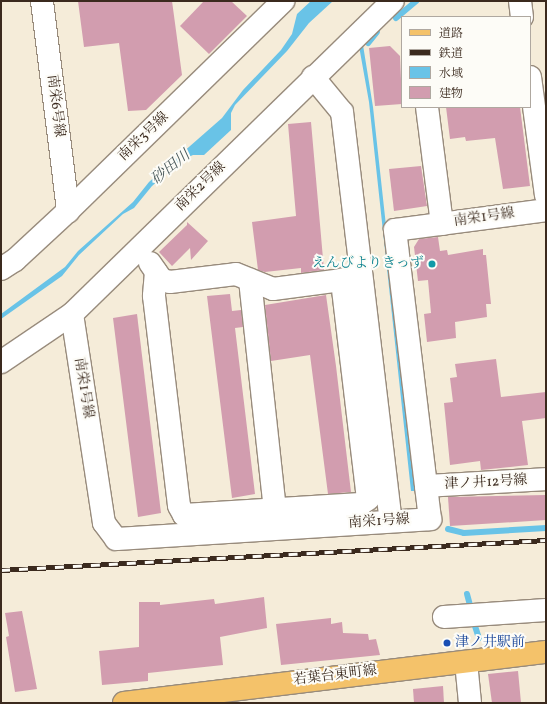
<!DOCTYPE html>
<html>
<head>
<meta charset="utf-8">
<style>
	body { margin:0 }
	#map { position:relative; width:547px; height:704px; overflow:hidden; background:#f5ecd9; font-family:Vollkorn,"Noto Serif JP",serif }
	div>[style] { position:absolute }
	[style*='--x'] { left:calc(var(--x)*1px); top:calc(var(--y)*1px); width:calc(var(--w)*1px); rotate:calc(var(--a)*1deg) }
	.water>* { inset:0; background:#69c3e7 }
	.stream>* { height:6px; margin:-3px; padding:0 3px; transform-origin:3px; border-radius:3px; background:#69c3e7 }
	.building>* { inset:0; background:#d29daf }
	.roads { filter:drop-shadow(1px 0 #988b7c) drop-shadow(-1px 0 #988b7c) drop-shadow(0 1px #988b7c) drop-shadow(0 -1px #988b7c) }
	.minor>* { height:22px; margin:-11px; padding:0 11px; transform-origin:11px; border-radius:11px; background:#fff }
	.major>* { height:22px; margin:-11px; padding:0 11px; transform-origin:11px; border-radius:11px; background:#f4c26a }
	.rail>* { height:4.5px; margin-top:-2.25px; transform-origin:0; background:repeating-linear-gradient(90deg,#fdfcf7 0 9px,#3b2a1e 0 18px); box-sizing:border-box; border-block:1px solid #3b2a1e }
	.dots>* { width:11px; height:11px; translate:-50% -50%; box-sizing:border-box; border:2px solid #fdfcf7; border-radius:50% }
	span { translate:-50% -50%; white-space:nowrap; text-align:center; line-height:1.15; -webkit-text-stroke:4px #fdfcf7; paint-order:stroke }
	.street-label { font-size:14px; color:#3b2a1e }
	.culture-label { font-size:14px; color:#0d838f }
	.right { translate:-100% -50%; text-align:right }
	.transit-label { font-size:14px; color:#164399 }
	.left { translate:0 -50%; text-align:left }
	.water-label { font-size:15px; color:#49585a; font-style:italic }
	.frame { position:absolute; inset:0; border:2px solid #3b2a1e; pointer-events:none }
	.legend { position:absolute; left:401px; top:16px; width:130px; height:92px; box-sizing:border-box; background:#fdfcf7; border:1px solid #afa8a0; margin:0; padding:5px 7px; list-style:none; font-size:12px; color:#3b2a1e }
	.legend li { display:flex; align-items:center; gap:8px; height:20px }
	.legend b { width:20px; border:1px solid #afa8a0 }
</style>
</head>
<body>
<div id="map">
	<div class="water">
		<div style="clip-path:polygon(311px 1px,333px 1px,309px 23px,287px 51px,235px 105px,231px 113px,231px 130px,204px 155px,193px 155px,182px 160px,152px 186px,134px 208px,123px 214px,79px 255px,62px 276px,1px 319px,1px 314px,65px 267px,78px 251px,133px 202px,149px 182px,222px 118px,243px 90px,281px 50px,292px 34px,297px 14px)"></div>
		<div style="clip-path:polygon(363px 45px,373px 107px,415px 491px,411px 491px,369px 102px,359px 46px)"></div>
	</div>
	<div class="stream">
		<div style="--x:396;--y:18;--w:26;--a:-40"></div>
		<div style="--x:368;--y:43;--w:14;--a:-51"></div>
		<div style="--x:448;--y:529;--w:16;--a:14"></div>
		<div style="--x:464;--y:533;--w:82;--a:-3.5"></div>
		<div style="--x:467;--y:594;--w:11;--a:75"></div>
		<div style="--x:474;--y:623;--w:16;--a:72"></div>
	</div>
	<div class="building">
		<div style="clip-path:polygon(78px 1px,172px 1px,182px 75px,146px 110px,128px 111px,119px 43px,84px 47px)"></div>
		<div style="clip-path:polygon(204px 1px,231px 1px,247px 16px,209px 54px,180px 26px)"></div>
		<div style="clip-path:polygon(390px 46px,400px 56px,402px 104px,375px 106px,369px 48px)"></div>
		<div style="clip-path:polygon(446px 107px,520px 107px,530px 186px,503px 189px,495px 138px,466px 141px,465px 137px,450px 139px)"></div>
		<div style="clip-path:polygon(311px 122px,324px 270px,301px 273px,301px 268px,265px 272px,258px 270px,252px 222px,296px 216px,288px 124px)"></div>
		<div style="clip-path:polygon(421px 166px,427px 206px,394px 211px,389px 169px)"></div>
		<div style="clip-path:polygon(187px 222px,208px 241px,191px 260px,190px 248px,172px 266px,159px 252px,187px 225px)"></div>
		<div style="clip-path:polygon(438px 237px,440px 251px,447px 250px,448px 255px,483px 249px,483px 255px,486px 255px,491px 304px,486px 304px,487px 317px,455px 322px,456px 338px,427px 342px,424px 314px,431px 313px,428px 280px,418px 281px,414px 247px,419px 239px)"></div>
		<div style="clip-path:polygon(230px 294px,232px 311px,241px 310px,243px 327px,235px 328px,255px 494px,232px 498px,207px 296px)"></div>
		<div style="clip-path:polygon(326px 295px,336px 366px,351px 492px,328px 494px,310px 355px,271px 361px,265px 305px)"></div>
		<div style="clip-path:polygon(137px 314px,161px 513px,138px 517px,113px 318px)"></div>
		<div style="clip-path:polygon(496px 359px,501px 397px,546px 392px,546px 418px,522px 421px,528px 465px,481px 470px,480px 461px,450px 465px,444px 403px,453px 402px,450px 378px,457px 377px,455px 364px)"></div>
		<div style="clip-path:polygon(546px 495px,546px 520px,450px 526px,448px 497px)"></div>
		<div style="clip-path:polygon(264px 597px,267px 628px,220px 637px,223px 665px,148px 673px,148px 681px,102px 685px,99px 651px,139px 647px,139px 602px,160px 602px,160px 605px,214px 599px,215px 604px)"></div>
		<div style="clip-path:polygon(22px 611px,37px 689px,15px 692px,6px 637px,9px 636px,5px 613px)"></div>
		<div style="clip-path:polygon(331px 618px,331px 624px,342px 622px,343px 633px,368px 634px,369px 640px,376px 639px,380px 655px,281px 665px,276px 624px)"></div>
		<div style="clip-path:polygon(518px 671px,521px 703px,492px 703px,488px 674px)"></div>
		<div style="clip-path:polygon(443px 686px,444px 703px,414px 703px,413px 689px)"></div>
	</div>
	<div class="roads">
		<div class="minor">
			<div style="--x:42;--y:1;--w:212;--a:82.9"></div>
			<div style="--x:520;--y:1;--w:16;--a:83"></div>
			<div style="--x:313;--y:77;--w:45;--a:50.4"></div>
			<div style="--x:342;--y:112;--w:412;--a:83.2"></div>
			<div style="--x:530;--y:77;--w:119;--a:82.3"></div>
			<div style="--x:427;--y:107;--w:118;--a:82.7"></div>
			<div style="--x:150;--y:263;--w:21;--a:55"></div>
			<div style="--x:162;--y:280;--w:8;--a:14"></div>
			<div style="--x:170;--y:282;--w:66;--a:-6.9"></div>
			<div style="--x:236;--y:274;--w:40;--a:22"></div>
			<div style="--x:273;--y:289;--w:84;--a:-7.5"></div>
			<div style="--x:1;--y:269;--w:17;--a:-33"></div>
			<div style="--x:15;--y:260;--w:72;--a:-42.8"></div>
			<div style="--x:68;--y:211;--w:301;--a:-44.3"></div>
			<div style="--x:156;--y:272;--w:24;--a:95"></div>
			<div style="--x:154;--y:296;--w:211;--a:83.2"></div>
			<div style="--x:179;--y:506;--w:10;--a:61"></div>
			<div style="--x:184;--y:515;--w:177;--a:-3.6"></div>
			<div style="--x:361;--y:504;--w:9;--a:-36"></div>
			<div style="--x:368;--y:499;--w:221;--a:-96.8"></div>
			<div style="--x:250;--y:280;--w:231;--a:83.8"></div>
			<div style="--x:72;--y:314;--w:211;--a:81.3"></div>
			<div style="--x:104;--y:523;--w:20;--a:53"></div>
			<div style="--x:116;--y:539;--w:315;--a:-3.6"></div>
			<div style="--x:430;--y:519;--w:291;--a:-96.9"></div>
			<div style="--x:395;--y:230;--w:152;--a:-7.5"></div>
			<div style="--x:1;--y:362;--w:86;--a:-34.1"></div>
			<div style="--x:72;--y:314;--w:448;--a:-44.3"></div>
			<div style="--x:426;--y:486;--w:120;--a:-3.3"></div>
			<div style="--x:444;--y:617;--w:102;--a:-3.9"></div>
			<div style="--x:466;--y:662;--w:41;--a:84.4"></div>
		</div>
		<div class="major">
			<div style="--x:124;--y:703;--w:425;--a:-6.9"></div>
		</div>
	</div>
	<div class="rail">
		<div style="--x:1;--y:570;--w:546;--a:-3.15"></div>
	</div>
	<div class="dots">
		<div style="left:432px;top:264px;background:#0f9aa8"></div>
		<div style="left:447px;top:643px;background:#1a4fb4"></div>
	</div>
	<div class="street-label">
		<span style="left:55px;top:106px;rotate:83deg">南栄6号線</span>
		<span style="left:144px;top:137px;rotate:-44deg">南栄3号線</span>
		<span style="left:201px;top:187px;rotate:-44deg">南栄2号線</span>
		<span style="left:484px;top:218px;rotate:-8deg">南栄1号線</span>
		<span style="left:83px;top:388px;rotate:81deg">南栄1号線</span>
		<span style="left:486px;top:483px;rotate:-3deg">津ノ井12号線</span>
		<span style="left:379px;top:522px;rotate:-4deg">南栄1号線</span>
		<span style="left:335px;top:676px;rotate:-7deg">若葉台東町線</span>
	</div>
	<div class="culture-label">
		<span class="right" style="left:424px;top:264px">えんびよりきっず</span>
	</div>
	<div class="transit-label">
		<span class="left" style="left:455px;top:643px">津ノ井駅前</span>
	</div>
	<div class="water-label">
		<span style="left:171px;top:168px;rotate:-39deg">砂田川</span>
	</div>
	<div class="frame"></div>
	<ul class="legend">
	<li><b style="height:5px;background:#f4c26a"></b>道路</li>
	<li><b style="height:5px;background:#3b2a1e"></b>鉄道</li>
	<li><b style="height:11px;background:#69c3e7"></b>水域</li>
	<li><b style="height:11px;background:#d29daf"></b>建物</li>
	</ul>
</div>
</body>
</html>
